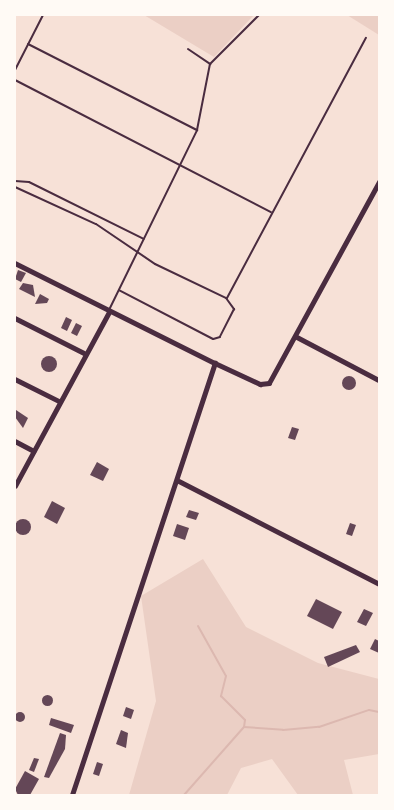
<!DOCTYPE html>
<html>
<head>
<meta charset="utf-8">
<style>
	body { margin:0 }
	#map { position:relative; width:394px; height:810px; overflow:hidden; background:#f7e1d7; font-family:Signika,sans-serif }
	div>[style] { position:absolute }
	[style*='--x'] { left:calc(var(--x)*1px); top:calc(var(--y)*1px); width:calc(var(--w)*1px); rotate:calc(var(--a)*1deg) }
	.green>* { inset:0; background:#ebcfc5 }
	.stream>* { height:2px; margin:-1px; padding:0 1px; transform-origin:1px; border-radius:1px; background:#dcb8b0 }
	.building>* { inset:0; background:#644757 }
	.round { border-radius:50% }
	.service>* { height:2px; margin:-1px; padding:0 1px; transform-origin:1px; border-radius:1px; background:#4a2c40 }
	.minor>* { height:4.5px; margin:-2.25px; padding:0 2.25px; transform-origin:2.25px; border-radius:2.25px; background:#4a2c40 }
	span { translate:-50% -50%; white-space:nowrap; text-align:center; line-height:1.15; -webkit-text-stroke:4.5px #fffaf5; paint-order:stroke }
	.frame { position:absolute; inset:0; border:16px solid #fffaf5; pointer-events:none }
</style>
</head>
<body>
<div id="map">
	<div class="green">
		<div style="clip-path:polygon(144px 15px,254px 15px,214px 57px)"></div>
		<div style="clip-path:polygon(347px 15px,379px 15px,379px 35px)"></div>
		<div style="clip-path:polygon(203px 559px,246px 627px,318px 663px,379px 679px,379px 754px,344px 760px,353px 795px,298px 795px,272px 759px,241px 768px,227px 795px,129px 795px,156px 701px,141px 596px)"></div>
	</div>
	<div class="stream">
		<div style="--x:198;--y:626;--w:57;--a:60.8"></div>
		<div style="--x:226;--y:676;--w:21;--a:104"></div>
		<div style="--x:221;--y:696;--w:34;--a:45"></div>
		<div style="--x:245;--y:720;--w:7;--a:98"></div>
		<div style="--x:184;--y:795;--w:91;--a:-48.6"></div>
		<div style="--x:244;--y:727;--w:39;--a:4"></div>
		<div style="--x:283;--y:730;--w:36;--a:-5"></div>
		<div style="--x:319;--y:727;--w:53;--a:-18.8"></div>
		<div style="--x:369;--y:710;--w:10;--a:11"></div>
	</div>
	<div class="building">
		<div style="clip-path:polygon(18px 270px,26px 273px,21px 282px,15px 279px)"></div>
		<div style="clip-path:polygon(23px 283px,33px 285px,35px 297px,19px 289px)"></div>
		<div style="clip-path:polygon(40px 294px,49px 299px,47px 303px,35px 304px)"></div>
		<div style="clip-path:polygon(66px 317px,72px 320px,67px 331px,61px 328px)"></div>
		<div style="clip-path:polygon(76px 323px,82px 326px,77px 336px,71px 333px)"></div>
		<div class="round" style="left:41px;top:356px;width:16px;height:16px"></div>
		<div class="round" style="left:342px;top:376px;width:14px;height:14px"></div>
		<div style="clip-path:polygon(16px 410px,28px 418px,23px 428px,15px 417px)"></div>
		<div style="clip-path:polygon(292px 427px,299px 429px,295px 440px,288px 438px)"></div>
		<div style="clip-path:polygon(97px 462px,109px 469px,103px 481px,90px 475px)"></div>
		<div style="clip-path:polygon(52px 501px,65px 508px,57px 524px,44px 517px)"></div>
		<div style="clip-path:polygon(189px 510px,199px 513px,196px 520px,186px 517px)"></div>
		<div class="round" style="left:15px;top:519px;width:16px;height:16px"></div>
		<div style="clip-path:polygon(350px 523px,356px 525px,352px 536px,346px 534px)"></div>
		<div style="clip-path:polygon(177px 524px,189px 528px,185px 540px,173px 536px)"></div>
		<div style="clip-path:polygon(316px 599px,342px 612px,333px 629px,307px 616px)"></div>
		<div style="clip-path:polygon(364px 609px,373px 613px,366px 626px,357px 622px)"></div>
		<div style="clip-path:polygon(375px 639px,379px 641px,379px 653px,370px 649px)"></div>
		<div style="clip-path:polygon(356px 645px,360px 652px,328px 667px,324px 657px)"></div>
		<div class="round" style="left:41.5px;top:694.5px;width:11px;height:11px"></div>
		<div style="clip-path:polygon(126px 707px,134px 710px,131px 719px,123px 716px)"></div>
		<div class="round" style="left:15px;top:712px;width:10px;height:10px"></div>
		<div style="clip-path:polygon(51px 718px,74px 725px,71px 733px,49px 725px)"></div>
		<div style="clip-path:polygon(121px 730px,128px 733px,126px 748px,116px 744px)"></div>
		<div style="clip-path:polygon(60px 733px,66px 735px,65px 749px,49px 778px,44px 777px)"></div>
		<div style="clip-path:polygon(34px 758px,39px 759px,34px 772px,29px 770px)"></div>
		<div style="clip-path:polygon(97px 762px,103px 764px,99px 776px,93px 774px)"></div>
		<div style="clip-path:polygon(25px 771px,39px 779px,30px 795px,18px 795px,15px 789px)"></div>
	</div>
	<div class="service">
		<div style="--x:28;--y:44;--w:190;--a:27"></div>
		<div style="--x:188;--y:49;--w:27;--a:34"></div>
		<div style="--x:15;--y:70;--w:62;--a:-63"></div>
		<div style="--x:15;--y:80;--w:288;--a:27.3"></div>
		<div style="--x:15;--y:181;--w:14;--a:4"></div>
		<div style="--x:29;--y:182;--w:128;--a:26.4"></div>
		<div style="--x:15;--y:187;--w:89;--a:24.6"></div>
		<div style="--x:96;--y:224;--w:71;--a:34.1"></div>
		<div style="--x:155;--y:264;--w:79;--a:25.6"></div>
		<div style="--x:226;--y:298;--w:14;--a:54"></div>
		<div style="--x:234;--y:309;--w:31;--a:117"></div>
		<div style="--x:220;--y:337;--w:7;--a:164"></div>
		<div style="--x:213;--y:339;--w:106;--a:-152.5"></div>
		<div style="--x:227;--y:298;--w:295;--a:-61.9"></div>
		<div style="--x:109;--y:310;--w:200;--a:-63.9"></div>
		<div style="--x:197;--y:130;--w:67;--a:-78.9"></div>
		<div style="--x:210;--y:64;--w:69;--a:-45"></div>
	</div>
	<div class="minor">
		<div style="--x:15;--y:263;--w:224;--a:26.6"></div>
		<div style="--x:215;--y:363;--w:50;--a:25"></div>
		<div style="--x:260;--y:384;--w:9;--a:-6"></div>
		<div style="--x:269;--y:383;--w:229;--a:-61.3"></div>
		<div style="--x:15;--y:318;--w:77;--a:26.9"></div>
		<div style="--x:297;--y:337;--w:93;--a:27.7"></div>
		<div style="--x:15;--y:379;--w:49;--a:26.6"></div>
		<div style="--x:15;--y:441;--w:21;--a:28"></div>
		<div style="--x:179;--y:481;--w:225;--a:27.2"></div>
		<div style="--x:15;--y:486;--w:198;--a:-61.6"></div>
		<div style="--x:72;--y:795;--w:455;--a:-71.7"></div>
	</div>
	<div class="frame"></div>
</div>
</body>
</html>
